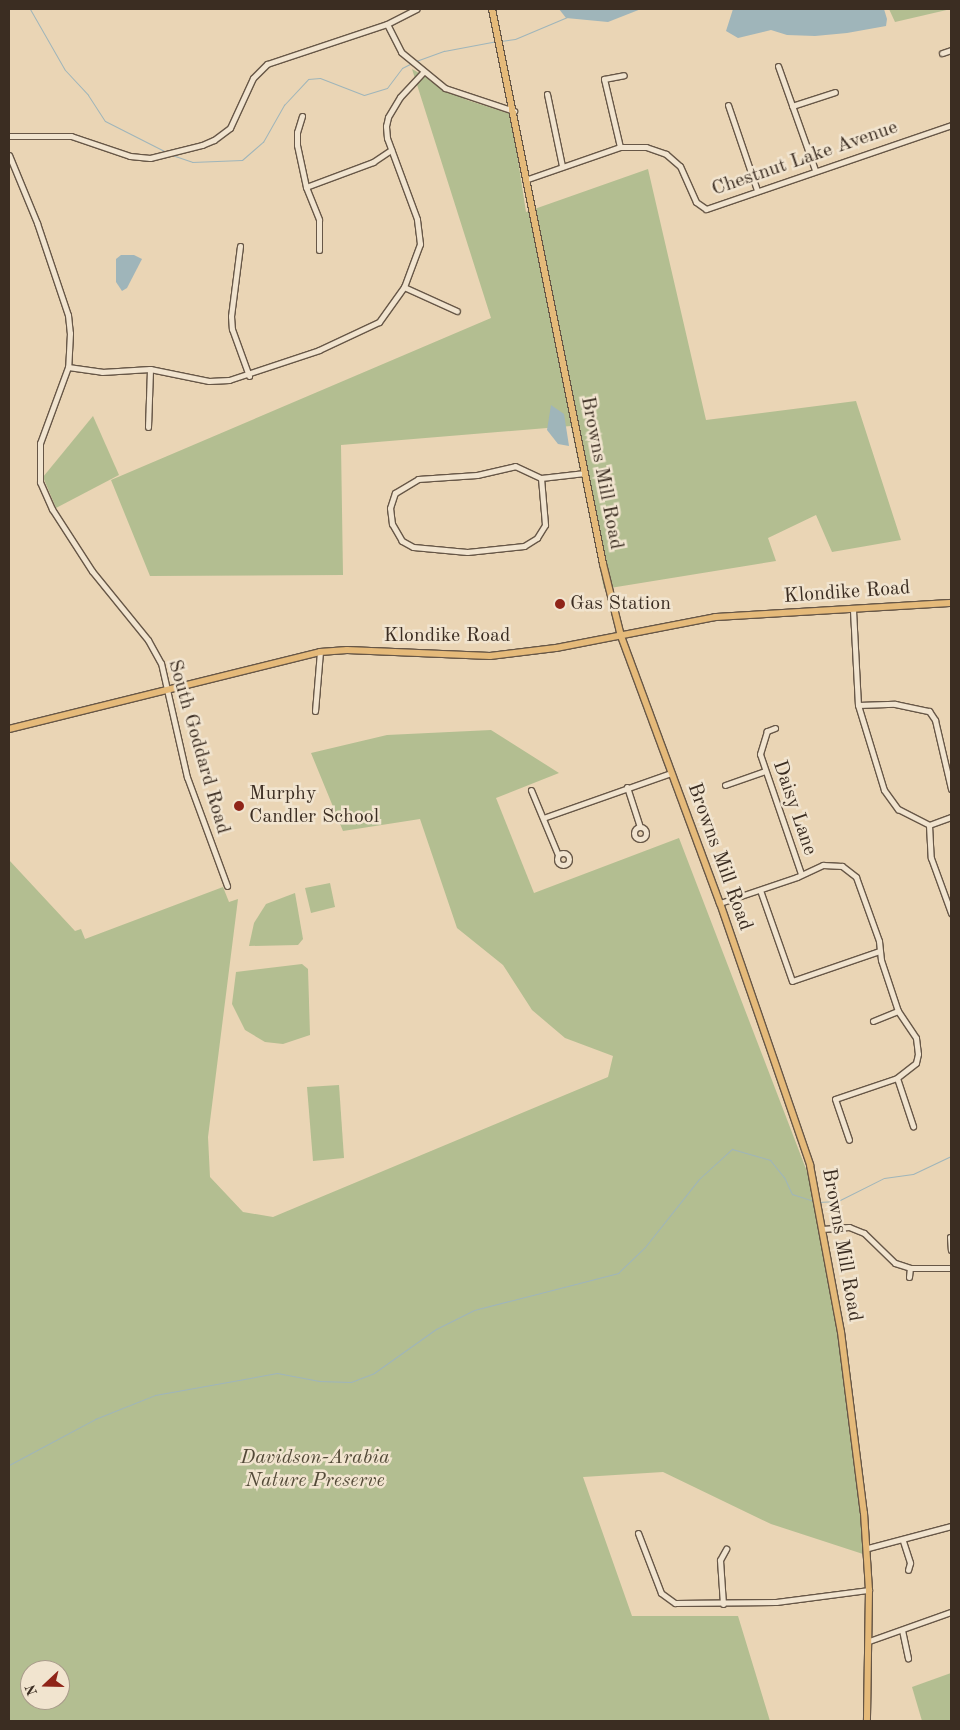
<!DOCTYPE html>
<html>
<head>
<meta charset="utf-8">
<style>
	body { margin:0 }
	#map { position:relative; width:960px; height:1730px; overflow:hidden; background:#ead5b5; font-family:"Old Standard TT",serif }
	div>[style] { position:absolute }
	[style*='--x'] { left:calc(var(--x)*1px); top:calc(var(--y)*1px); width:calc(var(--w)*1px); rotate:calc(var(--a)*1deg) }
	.green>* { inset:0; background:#b3be91 }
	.water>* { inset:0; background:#9fb5ba }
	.stream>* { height:1px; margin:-0.5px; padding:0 0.5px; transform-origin:0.5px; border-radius:0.5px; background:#9fb5ba }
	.roads { filter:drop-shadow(1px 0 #675747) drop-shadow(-1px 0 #675747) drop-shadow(0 1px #675747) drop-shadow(0 -1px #675747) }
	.minor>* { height:5px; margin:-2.5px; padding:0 2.5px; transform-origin:2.5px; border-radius:2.5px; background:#f1e4cf }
	.minor>.ring { margin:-2.5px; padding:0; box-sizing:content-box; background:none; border:5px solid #f1e4cf; border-radius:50% }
	.major>* { height:6px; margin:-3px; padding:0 3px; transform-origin:3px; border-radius:3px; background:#e5ba7a }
	.dots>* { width:14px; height:14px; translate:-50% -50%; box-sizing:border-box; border:2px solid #f1e4cf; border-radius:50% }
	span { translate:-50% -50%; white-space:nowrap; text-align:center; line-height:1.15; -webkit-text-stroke:5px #f1e4cf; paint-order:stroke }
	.street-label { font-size:20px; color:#3b2d22 }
	.poi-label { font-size:20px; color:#3b2d22 }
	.left { translate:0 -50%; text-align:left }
	.park-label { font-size:20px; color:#534a38; font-style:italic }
	.frame { position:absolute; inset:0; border:10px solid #3b2d22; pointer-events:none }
	.north { position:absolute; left:20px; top:1660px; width:50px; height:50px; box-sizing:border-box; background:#f1e4cf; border:1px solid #a89b8a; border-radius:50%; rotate:249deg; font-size:14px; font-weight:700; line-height:20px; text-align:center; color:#3b2d22 }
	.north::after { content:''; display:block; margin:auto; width:18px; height:22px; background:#8f2418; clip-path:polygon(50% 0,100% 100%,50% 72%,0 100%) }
</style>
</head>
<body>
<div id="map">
	<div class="green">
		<div style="clip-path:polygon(889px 9px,951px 9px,895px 22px)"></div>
		<div style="clip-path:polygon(412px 69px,467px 100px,511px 114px,526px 212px,648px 169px,706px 420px,856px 401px,901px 540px,832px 552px,816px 515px,768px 538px,776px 561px,604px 589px,571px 426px,341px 445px,343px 575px,150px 576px,111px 480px,491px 318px)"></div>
		<div style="clip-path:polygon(93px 416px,119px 475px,56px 508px,43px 477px)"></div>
		<div style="clip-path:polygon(evenodd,491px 730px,559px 773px,496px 798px,534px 893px,679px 838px,816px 1195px,835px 1309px,866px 1555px,771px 1524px,663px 1472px,583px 1477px,632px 1616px,738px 1616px,770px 1721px,9px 1721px,9px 860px,75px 931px,81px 929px,85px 939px,223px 887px,229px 902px,238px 899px,208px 1137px,210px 1177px,243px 1212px,273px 1217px,608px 1077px,613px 1056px,565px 1038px,532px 1010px,503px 965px,457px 928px,420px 819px,343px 831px,311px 753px,387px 735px,491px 730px,30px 1670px,60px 1670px,60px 1700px,30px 1700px,30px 1670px)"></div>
		<div style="clip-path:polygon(330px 883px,335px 907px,311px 913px,305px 888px)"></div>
		<div style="clip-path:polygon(295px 893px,303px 939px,298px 945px,249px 946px,254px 923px,266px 904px)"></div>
		<div style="clip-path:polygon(302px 964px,308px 969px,310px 1035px,283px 1044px,265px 1042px,245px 1030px,232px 1004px,236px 972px)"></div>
		<div style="clip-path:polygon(339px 1085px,344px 1158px,313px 1161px,307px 1087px)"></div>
		<div style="clip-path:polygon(951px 1673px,951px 1721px,922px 1721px,912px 1687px)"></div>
	</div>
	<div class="water">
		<div style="clip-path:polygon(559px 9px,641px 9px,608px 22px,566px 18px)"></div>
		<div style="clip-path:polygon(733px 9px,884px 9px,887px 19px,886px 26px,847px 33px,815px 36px,787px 35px,771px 30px,738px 38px,726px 31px)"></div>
		<div style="clip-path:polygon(134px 255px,142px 259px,127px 288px,122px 291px,116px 282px,116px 259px,121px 255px)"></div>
		<div style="clip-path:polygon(551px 405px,564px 414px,569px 446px,558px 444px,547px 430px)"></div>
	</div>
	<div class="stream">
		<div style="--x:30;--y:9;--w:70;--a:60.2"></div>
		<div style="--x:65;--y:70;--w:34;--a:47"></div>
		<div style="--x:88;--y:95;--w:31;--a:57"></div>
		<div style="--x:105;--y:121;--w:68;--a:26.9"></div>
		<div style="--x:501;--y:41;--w:14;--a:-8"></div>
		<div style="--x:515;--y:39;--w:56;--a:-22.9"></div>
		<div style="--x:416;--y:61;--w:30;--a:-20"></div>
		<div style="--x:444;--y:51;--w:54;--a:-10.7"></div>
		<div style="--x:172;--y:155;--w:21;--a:19"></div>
		<div style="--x:192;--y:162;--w:50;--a:-2.3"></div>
		<div style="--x:242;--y:160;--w:28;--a:-41"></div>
		<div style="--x:263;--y:142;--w:43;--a:-60.4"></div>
		<div style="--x:284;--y:105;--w:35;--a:-47"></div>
		<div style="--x:308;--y:79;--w:12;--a:-5"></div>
		<div style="--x:320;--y:78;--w:47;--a:21.1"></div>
		<div style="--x:364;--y:95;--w:24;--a:-17"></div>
		<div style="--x:387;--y:88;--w:25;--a:-53"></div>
		<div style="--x:402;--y:68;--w:11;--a:-27"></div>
		<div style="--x:818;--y:1202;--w:20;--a:-3"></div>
		<div style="--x:838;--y:1201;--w:51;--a:-26.6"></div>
		<div style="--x:884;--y:1178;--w:29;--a:-8"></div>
		<div style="--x:913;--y:1174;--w:42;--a:-25.3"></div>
		<div style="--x:9;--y:1465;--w:98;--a:-28.1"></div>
		<div style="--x:95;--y:1419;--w:65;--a:-21.8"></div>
		<div style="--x:155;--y:1395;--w:124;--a:-10.2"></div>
		<div style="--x:277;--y:1373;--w:43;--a:10.8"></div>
		<div style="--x:319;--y:1381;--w:32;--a:2"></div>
		<div style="--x:351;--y:1382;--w:25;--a:-21"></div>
		<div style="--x:374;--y:1373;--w:76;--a:-35.4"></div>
		<div style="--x:436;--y:1329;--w:42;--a:-26.6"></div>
		<div style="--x:474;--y:1310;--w:149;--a:-14.4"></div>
		<div style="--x:618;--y:1273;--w:37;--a:-44"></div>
		<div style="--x:645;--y:1247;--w:87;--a:-51.5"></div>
		<div style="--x:699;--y:1179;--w:45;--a:-42.3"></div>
		<div style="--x:732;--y:1149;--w:40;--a:16"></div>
		<div style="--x:770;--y:1160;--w:22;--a:51"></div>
		<div style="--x:784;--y:1177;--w:19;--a:65"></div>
		<div style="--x:792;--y:1194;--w:23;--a:18"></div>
	</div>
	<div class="roads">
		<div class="minor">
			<div style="--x:387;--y:24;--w:31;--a:63"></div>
			<div style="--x:401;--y:52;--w:57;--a:39.3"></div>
			<div style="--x:445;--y:88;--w:73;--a:18.4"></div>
			<div style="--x:942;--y:53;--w:9;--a:-18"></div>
			<div style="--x:778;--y:66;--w:110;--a:70.4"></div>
			<div style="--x:547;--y:94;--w:74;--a:78.2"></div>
			<div style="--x:728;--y:105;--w:90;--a:71.2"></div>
			<div style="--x:792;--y:106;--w:45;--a:-18"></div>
			<div style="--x:302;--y:116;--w:17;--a:107"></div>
			<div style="--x:297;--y:132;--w:13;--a:90"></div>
			<div style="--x:297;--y:145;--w:43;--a:77.9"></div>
			<div style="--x:306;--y:187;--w:35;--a:68"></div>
			<div style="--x:319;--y:220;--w:30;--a:90"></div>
			<div style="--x:9;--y:136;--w:62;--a:0"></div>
			<div style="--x:71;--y:136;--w:62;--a:18.7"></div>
			<div style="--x:130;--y:156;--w:20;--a:6"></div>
			<div style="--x:150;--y:158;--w:54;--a:-14"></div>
			<div style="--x:202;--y:145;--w:13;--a:-23"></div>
			<div style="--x:214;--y:140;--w:20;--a:-37"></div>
			<div style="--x:230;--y:128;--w:55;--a:-65.3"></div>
			<div style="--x:253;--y:78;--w:20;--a:-45"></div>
			<div style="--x:267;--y:64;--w:126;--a:-18.4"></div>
			<div style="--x:387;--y:24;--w:33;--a:-27"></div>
			<div style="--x:620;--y:147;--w:70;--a:-103.2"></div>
			<div style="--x:604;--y:79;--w:20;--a:-11"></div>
			<div style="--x:9;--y:155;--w:74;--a:67.6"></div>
			<div style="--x:37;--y:223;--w:97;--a:71.4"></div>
			<div style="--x:68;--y:315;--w:18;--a:84"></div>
			<div style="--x:70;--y:333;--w:34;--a:93"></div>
			<div style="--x:68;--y:367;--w:81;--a:110.2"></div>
			<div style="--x:40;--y:443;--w:39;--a:90"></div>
			<div style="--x:40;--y:482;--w:30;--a:66"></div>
			<div style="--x:52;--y:509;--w:74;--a:57.2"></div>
			<div style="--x:92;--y:571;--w:89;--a:50.9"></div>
			<div style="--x:148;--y:640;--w:26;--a:61"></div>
			<div style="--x:161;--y:663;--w:117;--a:77.2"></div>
			<div style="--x:187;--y:777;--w:116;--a:69.8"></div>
			<div style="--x:525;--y:180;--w:101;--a:-19.2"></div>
			<div style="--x:620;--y:147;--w:26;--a:0"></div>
			<div style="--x:646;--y:147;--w:21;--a:19"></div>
			<div style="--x:666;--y:154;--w:18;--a:41"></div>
			<div style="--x:680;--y:166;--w:39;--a:66"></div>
			<div style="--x:696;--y:202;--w:12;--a:35"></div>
			<div style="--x:706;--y:209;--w:259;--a:-18.9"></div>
			<div style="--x:306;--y:187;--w:72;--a:-20.5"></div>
			<div style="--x:373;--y:162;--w:22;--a:-34"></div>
			<div style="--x:240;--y:246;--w:71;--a:97.3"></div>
			<div style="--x:231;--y:316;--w:13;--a:86"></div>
			<div style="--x:232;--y:329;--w:50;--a:70.1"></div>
			<div style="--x:404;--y:287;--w:58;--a:24.4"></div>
			<div style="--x:68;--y:367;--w:34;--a:8"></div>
			<div style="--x:102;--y:372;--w:48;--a:-3.6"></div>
			<div style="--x:150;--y:369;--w:60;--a:11.5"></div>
			<div style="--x:209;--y:381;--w:20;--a:-3"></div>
			<div style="--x:229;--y:380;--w:95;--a:-18.4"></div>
			<div style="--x:319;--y:350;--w:66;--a:-25"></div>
			<div style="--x:379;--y:322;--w:43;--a:-54.5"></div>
			<div style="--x:404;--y:287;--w:46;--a:-69.6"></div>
			<div style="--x:420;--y:244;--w:25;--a:-97"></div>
			<div style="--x:417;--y:219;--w:86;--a:-110.3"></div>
			<div style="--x:387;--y:138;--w:12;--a:-95"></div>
			<div style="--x:386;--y:126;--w:9;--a:-77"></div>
			<div style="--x:388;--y:117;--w:23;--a:-59"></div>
			<div style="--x:400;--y:97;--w:34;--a:-47"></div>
			<div style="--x:148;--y:427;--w:58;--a:-88"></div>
			<div style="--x:541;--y:478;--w:47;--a:85.1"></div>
			<div style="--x:545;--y:525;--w:15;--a:122"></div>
			<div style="--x:537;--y:538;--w:15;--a:148"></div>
			<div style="--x:524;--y:546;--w:57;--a:174"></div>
			<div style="--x:467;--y:552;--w:54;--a:-174.7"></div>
			<div style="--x:413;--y:547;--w:13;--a:-151"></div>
			<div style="--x:402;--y:541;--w:20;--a:-120"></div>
			<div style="--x:392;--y:524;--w:16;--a:-97"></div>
			<div style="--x:390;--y:508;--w:16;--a:-72"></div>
			<div style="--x:395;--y:493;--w:27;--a:-31"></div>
			<div style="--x:418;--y:479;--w:59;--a:-3.9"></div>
			<div style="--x:477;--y:475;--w:39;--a:-13"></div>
			<div style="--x:515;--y:466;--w:29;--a:25"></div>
			<div style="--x:541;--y:478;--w:44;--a:-6.5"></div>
			<div style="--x:853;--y:610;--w:95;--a:87"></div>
			<div style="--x:858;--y:705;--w:89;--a:73"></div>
			<div style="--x:884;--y:790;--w:24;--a:54"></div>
			<div style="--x:898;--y:809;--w:35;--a:27"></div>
			<div style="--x:929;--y:825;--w:23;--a:-20"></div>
			<div style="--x:858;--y:705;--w:37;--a:-2"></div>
			<div style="--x:895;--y:704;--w:35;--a:12"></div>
			<div style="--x:929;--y:711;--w:11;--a:56"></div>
			<div style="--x:935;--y:720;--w:71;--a:76.9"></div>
			<div style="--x:315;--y:711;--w:59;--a:-85.2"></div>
			<div style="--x:775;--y:728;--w:9;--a:159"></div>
			<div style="--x:767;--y:731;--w:24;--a:107"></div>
			<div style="--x:760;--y:754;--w:127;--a:71.1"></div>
			<div style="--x:725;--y:785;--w:42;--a:-19.3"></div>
			<div style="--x:627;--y:787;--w:42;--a:72"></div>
			<div style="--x:531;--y:790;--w:70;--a:67.4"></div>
			<div style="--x:543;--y:818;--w:136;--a:-19.4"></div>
			<div style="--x:929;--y:825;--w:33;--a:87"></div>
			<div style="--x:931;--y:858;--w:59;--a:70"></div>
			<div class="ring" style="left:634px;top:827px;width:7px;height:7px"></div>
			<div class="ring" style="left:557px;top:853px;width:7px;height:7px"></div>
			<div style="--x:760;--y:890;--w:96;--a:70.6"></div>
			<div style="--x:792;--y:981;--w:92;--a:-19"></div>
			<div style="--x:720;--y:903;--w:81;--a:-18.7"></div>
			<div style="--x:797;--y:877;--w:29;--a:-25"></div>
			<div style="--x:823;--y:865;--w:19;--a:3"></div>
			<div style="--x:842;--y:866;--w:18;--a:38"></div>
			<div style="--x:856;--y:877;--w:68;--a:70.2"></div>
			<div style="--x:879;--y:941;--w:19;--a:84"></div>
			<div style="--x:881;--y:960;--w:54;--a:71.6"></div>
			<div style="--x:898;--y:1011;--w:32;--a:56"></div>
			<div style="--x:916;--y:1038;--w:16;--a:83"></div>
			<div style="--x:918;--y:1054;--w:9;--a:103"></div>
			<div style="--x:916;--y:1063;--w:24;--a:142"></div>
			<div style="--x:897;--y:1078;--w:65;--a:161.3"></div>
			<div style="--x:835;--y:1099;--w:43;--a:71.1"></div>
			<div style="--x:873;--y:1021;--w:27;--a:-22"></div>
			<div style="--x:897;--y:1078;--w:51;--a:71.6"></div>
			<div style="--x:822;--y:1229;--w:27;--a:-4"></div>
			<div style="--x:849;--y:1227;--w:16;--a:22"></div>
			<div style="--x:864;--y:1233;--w:43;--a:44.1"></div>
			<div style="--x:895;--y:1263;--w:16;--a:18"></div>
			<div style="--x:910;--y:1268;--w:41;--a:0"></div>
			<div style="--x:950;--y:1237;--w:13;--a:86"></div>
			<div style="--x:909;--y:1277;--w:9;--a:-84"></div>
			<div style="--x:638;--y:1533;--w:64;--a:69"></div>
			<div style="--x:661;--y:1593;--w:17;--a:36"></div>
			<div style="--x:675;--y:1603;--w:101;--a:-0.6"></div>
			<div style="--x:776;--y:1602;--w:94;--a:-7.4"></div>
			<div style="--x:903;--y:1541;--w:23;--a:72"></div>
			<div style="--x:910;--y:1563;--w:7;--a:106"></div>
			<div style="--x:868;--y:1548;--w:86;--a:-14.8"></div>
			<div style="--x:723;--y:1604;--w:44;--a:-93.9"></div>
			<div style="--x:720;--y:1560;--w:13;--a:-61"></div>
			<div style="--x:902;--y:1630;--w:29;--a:78"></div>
			<div style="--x:869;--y:1641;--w:87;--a:-19.5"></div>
		</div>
		<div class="major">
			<div style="--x:492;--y:9;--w:566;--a:78.69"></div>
			<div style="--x:603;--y:564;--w:74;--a:76"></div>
			<div style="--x:621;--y:636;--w:285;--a:69.7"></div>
			<div style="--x:720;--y:903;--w:277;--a:71"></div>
			<div style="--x:810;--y:1165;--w:170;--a:79.5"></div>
			<div style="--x:841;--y:1332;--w:182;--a:82.8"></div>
			<div style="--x:864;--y:1513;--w:77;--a:86.3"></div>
			<div style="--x:869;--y:1590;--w:131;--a:90.9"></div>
			<div style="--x:9;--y:729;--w:320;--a:-13.9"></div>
			<div style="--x:320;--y:652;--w:27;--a:-4"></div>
			<div style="--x:347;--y:650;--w:143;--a:2.4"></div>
			<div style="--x:490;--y:656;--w:66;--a:-6.9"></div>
			<div style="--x:556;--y:648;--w:162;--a:-11"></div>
			<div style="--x:715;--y:617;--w:236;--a:-3.4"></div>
		</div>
	</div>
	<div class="dots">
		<div style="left:560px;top:604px;background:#8f2418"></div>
		<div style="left:239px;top:806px;background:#8f2418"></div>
	</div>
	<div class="street-label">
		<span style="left:805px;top:159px;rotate:-19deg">Chestnut Lake Avenue</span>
		<span style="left:601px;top:473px;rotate:79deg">Browns Mill Road</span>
		<span style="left:847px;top:593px;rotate:-4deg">Klondike Road</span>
		<span style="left:447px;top:636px">Klondike Road</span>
		<span style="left:198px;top:747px;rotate:74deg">South Goddard Road</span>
		<span style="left:794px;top:808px;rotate:71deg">Daisy Lane</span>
		<span style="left:719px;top:857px;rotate:70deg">Browns Mill Road</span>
		<span style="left:841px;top:1245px;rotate:80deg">Browns Mill Road</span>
	</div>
	<div class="poi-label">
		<span class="left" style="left:570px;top:604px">Gas Station</span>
		<span class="left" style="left:249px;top:806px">Murphy<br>Candler School</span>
	</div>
	<div class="park-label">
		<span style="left:315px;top:1470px">Davidson-Arabia<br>Nature Preserve</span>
	</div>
	<div class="frame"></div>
	<div class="north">N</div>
</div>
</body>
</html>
